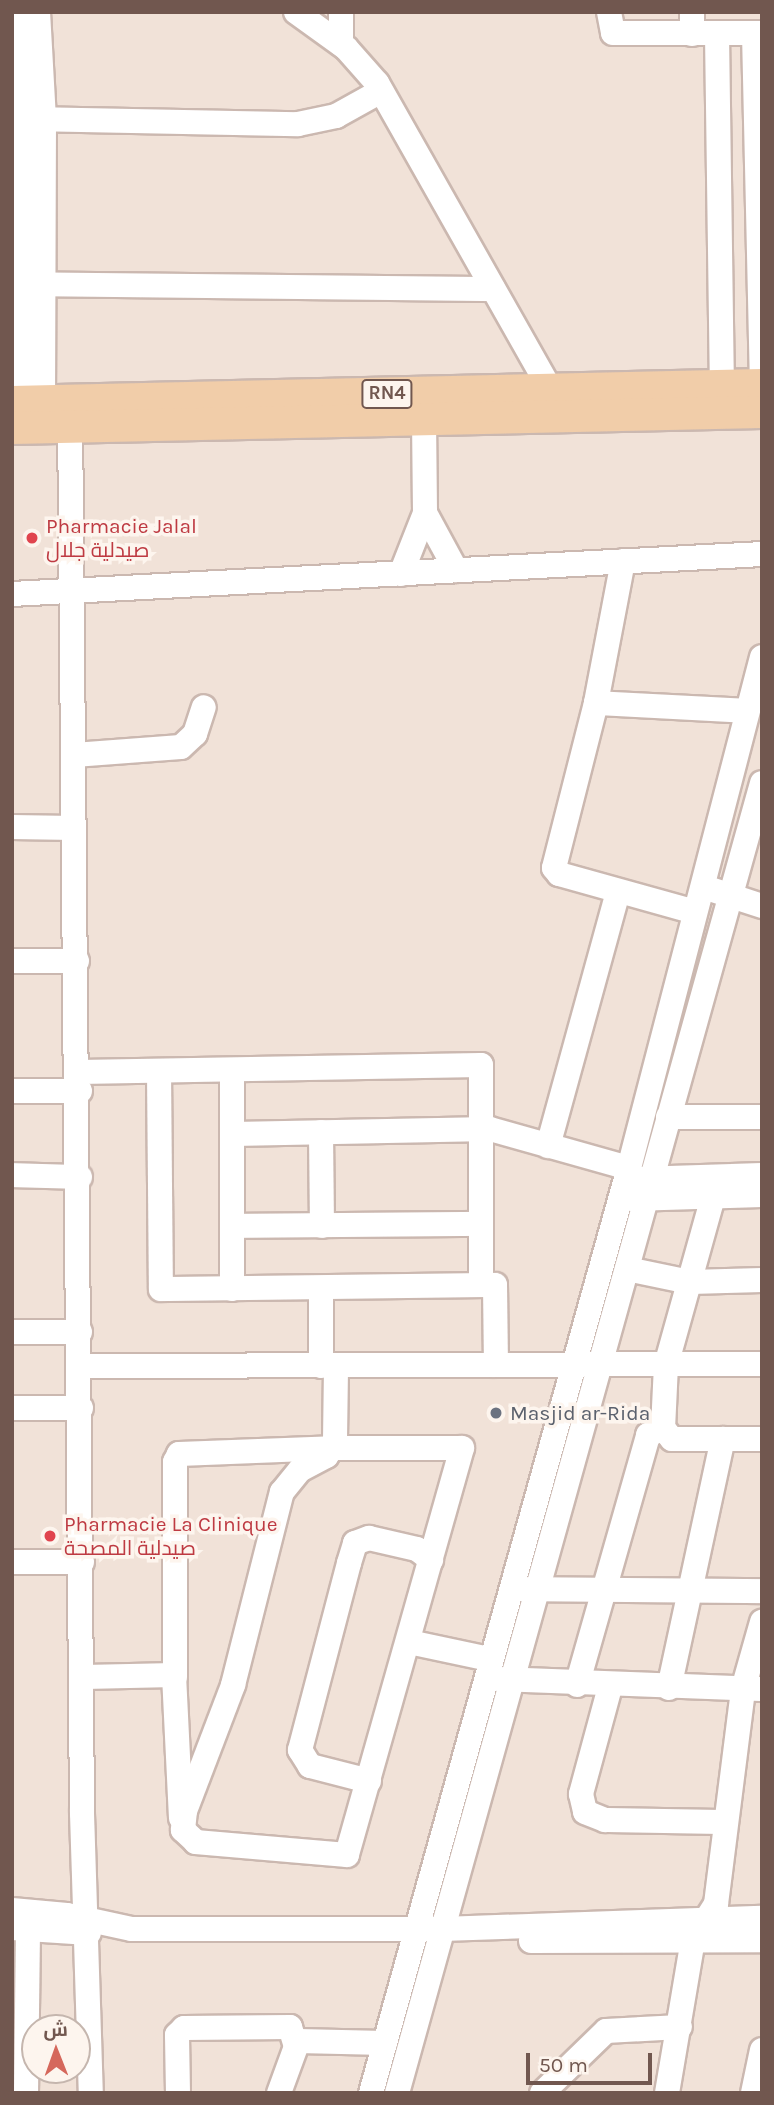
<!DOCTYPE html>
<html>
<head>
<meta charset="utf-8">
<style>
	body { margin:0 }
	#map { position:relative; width:774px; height:2105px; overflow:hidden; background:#faf1e9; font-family:Karla,Cairo,sans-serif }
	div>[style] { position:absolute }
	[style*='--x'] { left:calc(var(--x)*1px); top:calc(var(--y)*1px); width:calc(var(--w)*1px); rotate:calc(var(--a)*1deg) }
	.residential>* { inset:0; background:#f1e2d8 }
	.roads { filter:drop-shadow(2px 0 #cbb8b0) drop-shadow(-2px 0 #cbb8b0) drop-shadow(0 2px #cbb8b0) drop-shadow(0 -2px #cbb8b0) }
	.minor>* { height:24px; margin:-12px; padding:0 12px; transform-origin:12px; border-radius:12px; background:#fff }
	.major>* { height:32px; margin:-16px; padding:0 16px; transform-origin:16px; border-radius:16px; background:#f1cda9 }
	.dots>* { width:19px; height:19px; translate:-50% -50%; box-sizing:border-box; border:4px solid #fdf5ee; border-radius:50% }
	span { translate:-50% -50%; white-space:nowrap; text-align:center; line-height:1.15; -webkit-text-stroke:7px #fdf5ee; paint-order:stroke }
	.shield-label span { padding:2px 5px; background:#fdf5ee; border:2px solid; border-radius:5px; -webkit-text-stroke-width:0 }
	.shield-label { font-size:19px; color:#71574f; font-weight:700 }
	.health-label { font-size:21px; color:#be3a42 }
	.left { translate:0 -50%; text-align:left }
	.worship-label { font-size:21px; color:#5b616d }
	.frame { position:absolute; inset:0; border:14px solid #71574f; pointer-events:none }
	.north { position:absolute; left:21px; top:2014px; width:70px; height:70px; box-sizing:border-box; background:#fdf5ee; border:2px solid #c5b6ae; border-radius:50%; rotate:359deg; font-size:19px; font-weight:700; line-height:28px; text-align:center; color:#71574f }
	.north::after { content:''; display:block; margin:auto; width:24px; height:32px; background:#d5685c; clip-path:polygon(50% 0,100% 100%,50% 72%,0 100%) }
	.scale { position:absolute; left:526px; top:2053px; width:126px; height:32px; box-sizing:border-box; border:4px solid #71574f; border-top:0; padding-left:9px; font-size:21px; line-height:24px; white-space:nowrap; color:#71574f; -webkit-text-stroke:5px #fdf5ee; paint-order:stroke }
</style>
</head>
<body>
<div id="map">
	<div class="residential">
		<div style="clip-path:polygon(evenodd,12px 12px,762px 12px,762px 2093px,12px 2093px,12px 12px,35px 2028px,77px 2028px,77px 2070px,35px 2070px,35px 2028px)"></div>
	</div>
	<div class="roads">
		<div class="minor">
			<div style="--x:18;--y:12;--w:107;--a:86.8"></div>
			<div style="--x:24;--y:119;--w:298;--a:90.2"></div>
			<div style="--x:38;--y:12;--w:107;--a:86.8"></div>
			<div style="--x:44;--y:119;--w:297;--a:90.2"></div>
			<div style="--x:296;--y:12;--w:62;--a:35.8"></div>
			<div style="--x:346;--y:48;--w:47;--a:48.5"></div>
			<div style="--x:377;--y:83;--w:355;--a:60.5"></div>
			<div style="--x:552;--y:392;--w:12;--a:90"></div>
			<div style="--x:609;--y:12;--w:21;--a:79"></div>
			<div style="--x:613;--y:33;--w:149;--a:0"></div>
			<div style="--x:692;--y:12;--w:22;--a:90"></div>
			<div style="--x:754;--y:33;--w:341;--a:88.7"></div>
			<div style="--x:717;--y:34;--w:352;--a:89.2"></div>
			<div style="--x:341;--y:44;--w:32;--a:-90"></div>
			<div style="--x:30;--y:119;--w:268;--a:1.1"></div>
			<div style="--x:298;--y:124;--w:39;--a:-12"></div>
			<div style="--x:336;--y:116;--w:51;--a:-29.1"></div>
			<div style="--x:12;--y:284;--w:481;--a:0.6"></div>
			<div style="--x:70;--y:410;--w:1403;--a:89.51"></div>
			<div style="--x:82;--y:1813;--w:280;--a:88.2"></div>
			<div style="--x:425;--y:513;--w:65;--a:61.5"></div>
			<div style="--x:623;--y:561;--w:145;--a:100.8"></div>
			<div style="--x:596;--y:703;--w:170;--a:104.3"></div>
			<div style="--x:554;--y:868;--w:8;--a:50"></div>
			<div style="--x:559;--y:874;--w:141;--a:15.6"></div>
			<div style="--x:401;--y:574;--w:66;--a:-68.5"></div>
			<div style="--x:425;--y:513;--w:91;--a:-90.6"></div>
			<div style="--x:12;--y:594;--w:751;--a:-3.05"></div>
			<div style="--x:596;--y:703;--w:151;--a:3"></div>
			<div style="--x:74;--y:755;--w:107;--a:-4.3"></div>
			<div style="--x:181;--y:747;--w:19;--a:-43"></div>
			<div style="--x:195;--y:734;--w:28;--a:-72"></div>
			<div style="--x:12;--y:827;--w:62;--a:0.9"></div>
			<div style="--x:713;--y:890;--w:52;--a:18.1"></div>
			<div style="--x:12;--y:961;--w:65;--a:0"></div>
			<div style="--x:232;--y:1070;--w:219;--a:90"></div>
			<div style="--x:159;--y:1071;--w:218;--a:89.5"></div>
			<div style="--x:161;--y:1289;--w:334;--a:-0.7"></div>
			<div style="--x:495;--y:1285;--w:80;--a:89.3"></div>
			<div style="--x:79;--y:1072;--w:402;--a:-1"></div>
			<div style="--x:481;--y:1065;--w:220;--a:90"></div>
			<div style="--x:12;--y:1091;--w:68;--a:0"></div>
			<div style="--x:668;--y:1117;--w:94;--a:0"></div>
			<div style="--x:321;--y:1132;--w:94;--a:89.4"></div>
			<div style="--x:233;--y:1134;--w:257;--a:-1.1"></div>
			<div style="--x:490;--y:1129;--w:144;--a:15.7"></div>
			<div style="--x:548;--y:1146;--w:263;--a:-74.6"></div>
			<div style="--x:12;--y:1175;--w:68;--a:1.7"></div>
			<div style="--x:637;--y:1179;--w:125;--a:-1.8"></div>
			<div style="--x:713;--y:1197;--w:174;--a:105.6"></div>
			<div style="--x:666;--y:1365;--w:63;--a:92.7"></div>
			<div style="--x:663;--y:1428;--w:14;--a:51"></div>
			<div style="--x:672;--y:1439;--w:90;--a:0"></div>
			<div style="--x:631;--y:1199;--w:131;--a:-1.7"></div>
			<div style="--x:233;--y:1226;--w:247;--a:-0.5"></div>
			<div style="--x:627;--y:1269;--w:64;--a:11.7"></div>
			<div style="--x:690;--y:1282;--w:72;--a:-1.6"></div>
			<div style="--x:12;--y:1332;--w:68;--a:0"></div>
			<div style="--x:80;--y:1366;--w:682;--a:-0.17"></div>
			<div style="--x:321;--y:1366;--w:78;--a:-90"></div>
			<div style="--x:12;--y:1408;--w:69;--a:0"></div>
			<div style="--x:12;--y:1562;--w:70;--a:0"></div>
			<div style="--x:521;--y:1589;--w:241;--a:0.5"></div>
			<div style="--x:409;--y:1642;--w:82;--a:12"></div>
			<div style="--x:85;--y:1677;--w:89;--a:-1.3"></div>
			<div style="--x:174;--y:1675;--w:143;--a:87.2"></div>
			<div style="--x:175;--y:1677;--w:215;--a:-90"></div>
			<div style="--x:175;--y:1462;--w:9;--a:-63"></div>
			<div style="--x:179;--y:1454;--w:153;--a:-2.2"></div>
			<div style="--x:332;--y:1448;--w:130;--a:0"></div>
			<div style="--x:462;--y:1448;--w:423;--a:105.8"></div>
			<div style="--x:347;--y:1855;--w:152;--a:-175.1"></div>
			<div style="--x:196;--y:1842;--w:18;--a:-137"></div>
			<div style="--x:183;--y:1830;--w:19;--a:-84"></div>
			<div style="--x:185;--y:1811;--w:135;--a:-69.1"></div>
			<div style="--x:233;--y:1685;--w:199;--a:-75.8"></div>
			<div style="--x:282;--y:1492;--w:28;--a:-51"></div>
			<div style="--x:300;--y:1470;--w:30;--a:-28"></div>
			<div style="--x:326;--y:1456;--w:10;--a:-53"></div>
			<div style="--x:332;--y:1448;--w:9;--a:-69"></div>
			<div style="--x:335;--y:1440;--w:74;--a:-89.2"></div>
			<div style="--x:498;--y:1679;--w:264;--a:2.2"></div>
			<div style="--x:577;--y:1685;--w:260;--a:-74.1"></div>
			<div style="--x:648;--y:1435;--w:17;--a:-25"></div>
			<div style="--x:610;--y:1687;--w:111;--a:105.2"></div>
			<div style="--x:581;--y:1794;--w:18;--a:77"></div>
			<div style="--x:585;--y:1812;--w:22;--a:22"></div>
			<div style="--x:605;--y:1820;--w:118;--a:1"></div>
			<div style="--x:669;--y:1688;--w:255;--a:-77.8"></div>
			<div style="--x:369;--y:1781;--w:61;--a:-165.7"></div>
			<div style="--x:310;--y:1766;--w:19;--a:-122"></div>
			<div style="--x:300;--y:1750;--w:193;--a:-75.3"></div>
			<div style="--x:349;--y:1563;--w:21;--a:-73"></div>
			<div style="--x:355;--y:1543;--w:15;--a:-20"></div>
			<div style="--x:369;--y:1538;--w:49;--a:12.9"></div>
			<div style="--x:417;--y:1549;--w:18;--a:38"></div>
			<div style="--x:12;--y:1910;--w:55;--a:5.2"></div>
			<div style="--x:67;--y:1915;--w:66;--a:12.2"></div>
			<div style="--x:132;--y:1929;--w:310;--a:0"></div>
			<div style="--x:442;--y:1929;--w:320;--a:-2"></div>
			<div style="--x:12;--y:1928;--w:77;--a:3.7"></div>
			<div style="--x:531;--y:1941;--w:231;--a:-0.2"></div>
			<div style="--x:26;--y:2093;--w:165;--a:-89.3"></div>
			<div style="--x:178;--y:2093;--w:58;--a:-91"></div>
			<div style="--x:177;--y:2035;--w:10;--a:-45"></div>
			<div style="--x:184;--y:2028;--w:106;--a:-0.5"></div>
			<div style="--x:290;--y:2027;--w:17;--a:73"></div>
			<div style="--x:279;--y:2093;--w:55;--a:-69.9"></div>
			<div style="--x:298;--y:2041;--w:87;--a:1.3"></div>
			<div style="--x:371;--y:2093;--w:960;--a:-74.42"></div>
			<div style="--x:629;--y:1168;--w:528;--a:-75.41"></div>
			<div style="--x:397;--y:2093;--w:1360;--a:-74.43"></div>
			<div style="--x:542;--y:2093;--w:89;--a:-44.1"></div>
			<div style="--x:606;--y:2031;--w:74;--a:-3.1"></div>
			<div style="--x:667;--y:2093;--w:155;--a:-80.4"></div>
			<div style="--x:693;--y:1940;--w:43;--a:-57.4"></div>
			<div style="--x:716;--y:1904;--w:217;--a:-82.8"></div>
			<div style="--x:743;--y:1689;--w:70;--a:-74.2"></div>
			<div style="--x:753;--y:2093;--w:44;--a:-78.2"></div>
		</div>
		<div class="major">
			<div style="--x:12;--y:402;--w:750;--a:-1.3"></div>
			<div style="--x:12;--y:428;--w:750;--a:-1.22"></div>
		</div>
	</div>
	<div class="dots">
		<div style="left:32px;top:538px;background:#e0444e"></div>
		<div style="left:496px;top:1413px;background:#6b7280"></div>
		<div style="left:50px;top:1536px;background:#e0444e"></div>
	</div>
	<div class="shield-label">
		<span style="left:387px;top:394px">RN4</span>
	</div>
	<div class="health-label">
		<span class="left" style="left:46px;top:538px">Pharmacie Jalal<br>صيدلية جلال</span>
		<span class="left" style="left:64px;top:1536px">Pharmacie La Clinique<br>صيدلية المصحة</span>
	</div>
	<div class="worship-label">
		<span class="left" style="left:510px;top:1413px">Masjid ar-Rida</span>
	</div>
	<div class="frame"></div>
	<div class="north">ش</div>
	<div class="scale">50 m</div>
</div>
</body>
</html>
